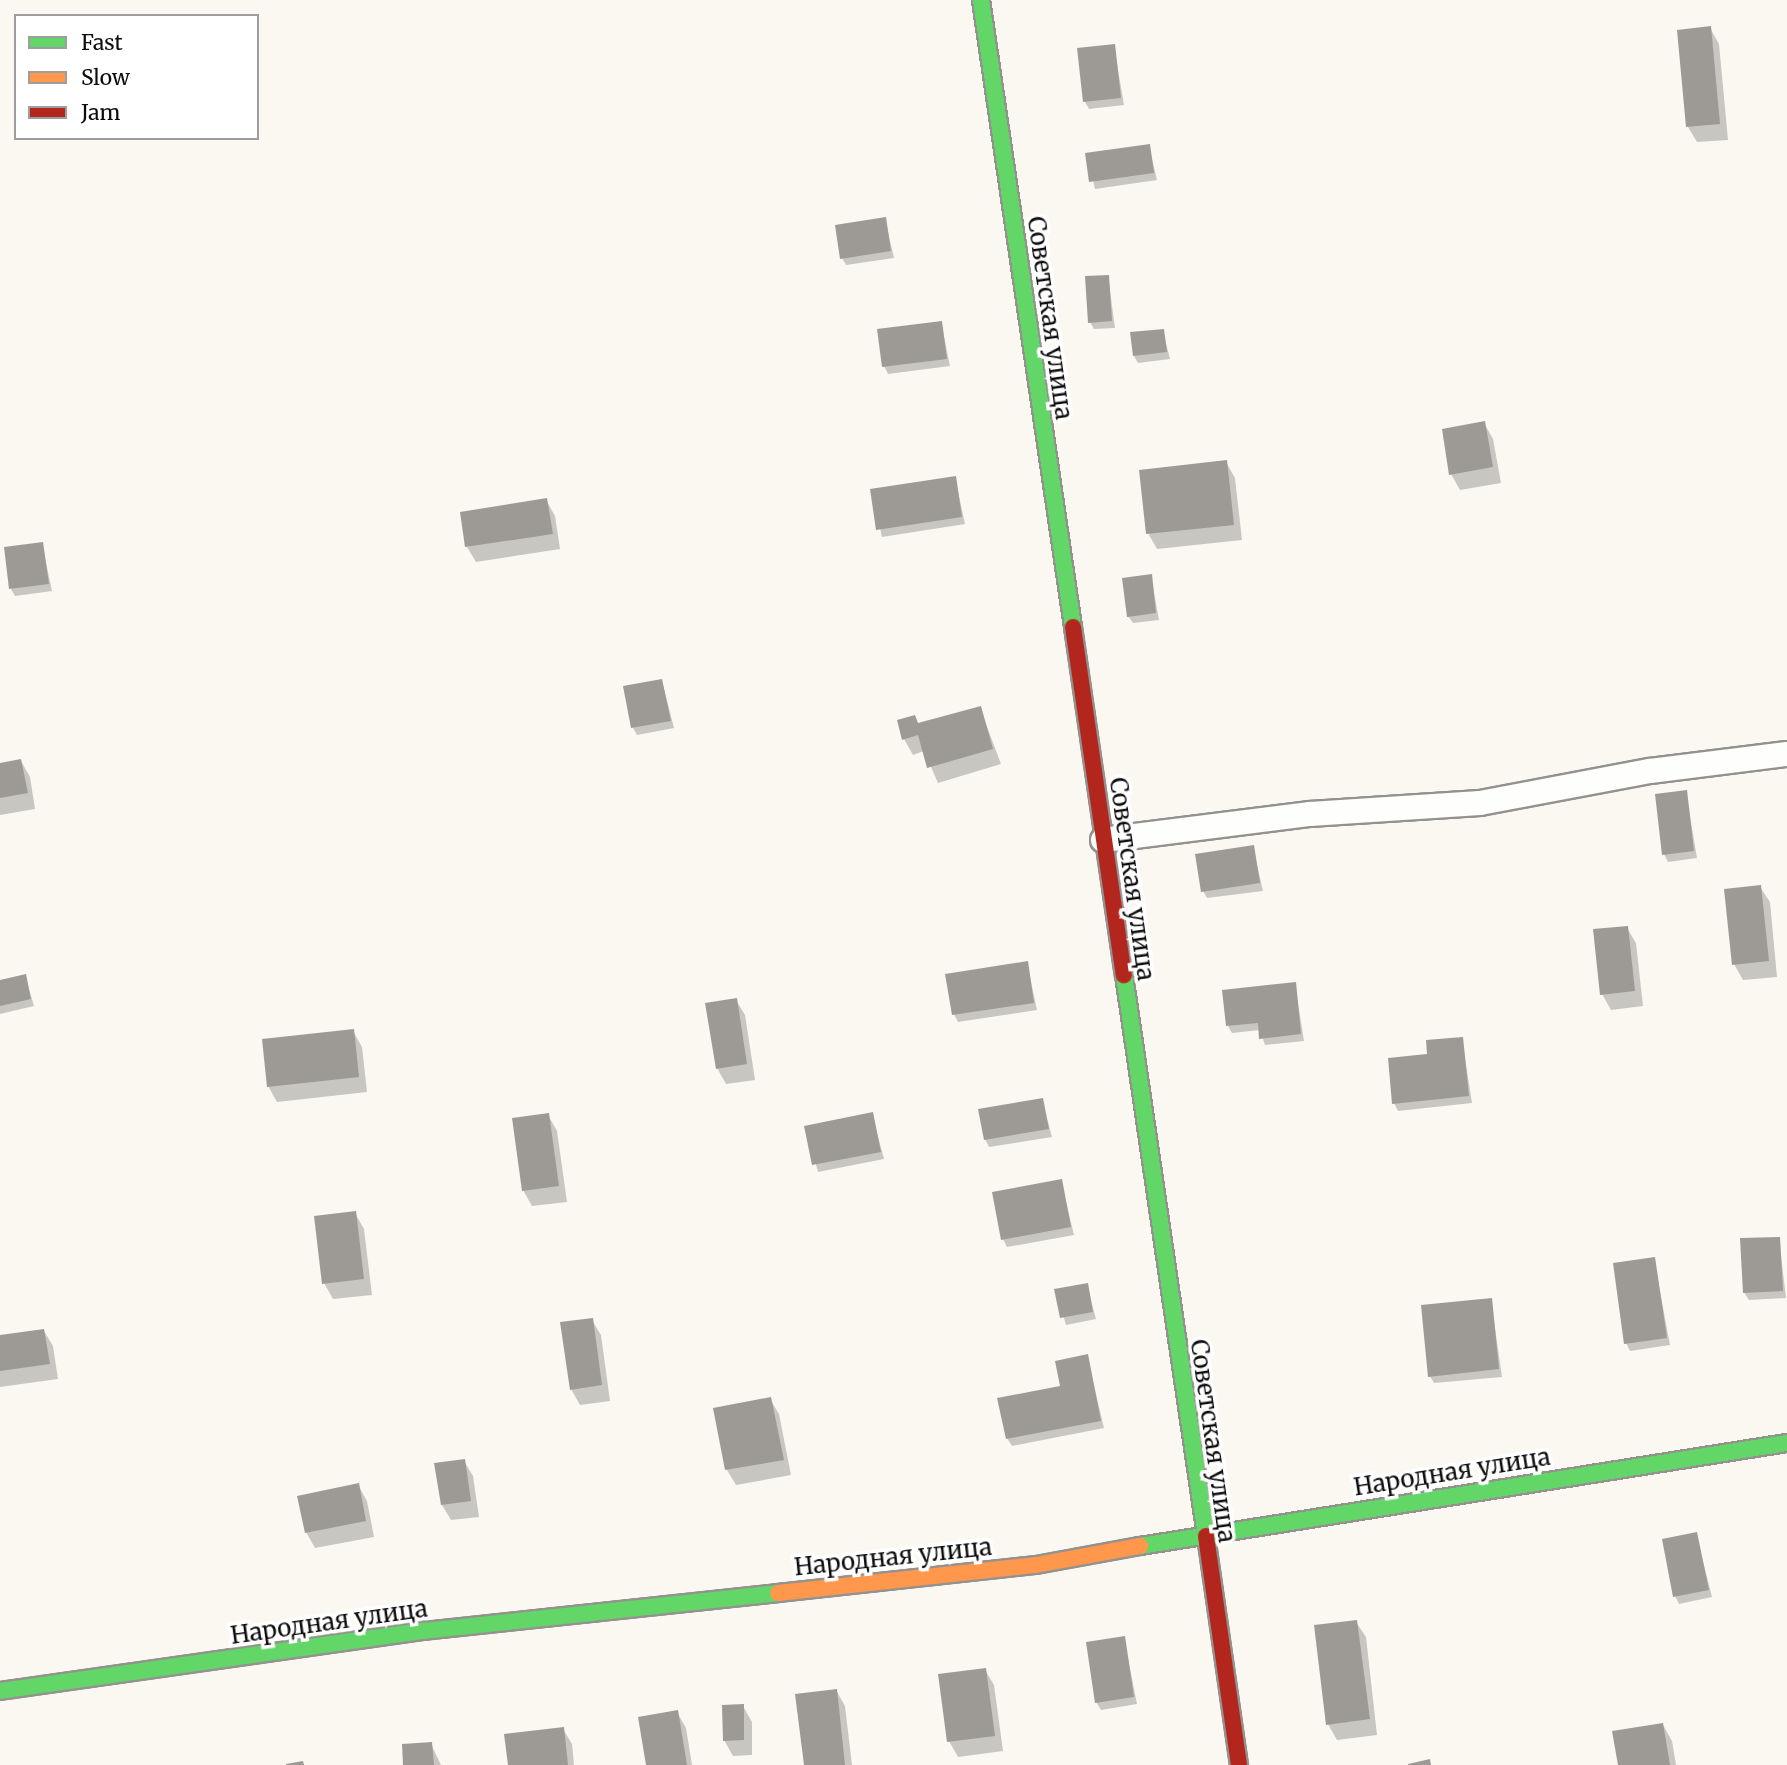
<!DOCTYPE html>
<html>
<head>
<meta charset="utf-8">
<style>
	body { margin:0 }
	#map { position:relative; width:1787px; height:1765px; overflow:hidden; background:#faf8f0; font-family:Merriweather,serif }
	div>[style] { position:absolute }
	[style*='--x'] { left:calc(var(--x)*1px); top:calc(var(--y)*1px); width:calc(var(--w)*1px); rotate:calc(var(--a)*1deg) }
	.shadow>* { inset:0; background:#0003 }
	.building>* { inset:0; background:#9d9a96 }
	.roads { filter:drop-shadow(2px 0 #93928f) drop-shadow(-2px 0 #93928f) drop-shadow(0 2px #93928f) drop-shadow(0 -2px #93928f) }
	.lane>* { height:24px; margin:-12px; padding:0 12px; transform-origin:12px; border-radius:12px; background:#fefefd }
	.fast>* { height:16px; margin:-8px; padding:0 8px; transform-origin:8px; border-radius:8px; background:#63d668 }
	.slow>* { height:16px; margin:-8px; padding:0 8px; transform-origin:8px; border-radius:8px; background:#ff974d }
	.jam>* { height:16px; margin:-8px; padding:0 8px; transform-origin:8px; border-radius:8px; background:#b3261e }
	span { translate:-50% -50%; white-space:nowrap; text-align:center; line-height:1.15; -webkit-text-stroke:7px #fff; paint-order:stroke }
	.street-label { font-size:24px; color:#0c0c0c }
	.legend { position:absolute; left:14px; top:14px; width:245px; height:126px; box-sizing:border-box; background:#fff; border:2px solid #9e9e9e; margin:0; padding:9px 12px; list-style:none; font-size:21px; color:#0c0c0c }
	.legend li { display:flex; align-items:center; gap:14px; height:35px }
	.legend b { width:35px; border:2px solid #9e9e9e }
</style>
</head>
<body>
<div id="map">
	<div class="shadow">
		<div style="clip-path:polygon(1710px 28px,1719px 44px,1728px 140px,1697px 142px,1688px 127px)"></div>
		<div style="clip-path:polygon(1114px 46px,1124px 105px,1089px 109px,1085px 102px)"></div>
		<div style="clip-path:polygon(1149px 146px,1157px 180px,1095px 189px,1087px 155px)"></div>
		<div style="clip-path:polygon(885px 219px,894px 258px,846px 265px,842px 258px)"></div>
		<div style="clip-path:polygon(1108px 276px,1115px 328px,1094px 329px,1090px 322px)"></div>
		<div style="clip-path:polygon(941px 322px,950px 366px,888px 374px,884px 366px)"></div>
		<div style="clip-path:polygon(1163px 331px,1170px 359px,1138px 363px,1134px 356px)"></div>
		<div style="clip-path:polygon(1484px 423px,1493px 439px,1501px 483px,1460px 490px,1451px 474px)"></div>
		<div style="clip-path:polygon(1226px 462px,1235px 478px,1242px 540px,1157px 549px,1148px 533px)"></div>
		<div style="clip-path:polygon(955px 478px,965px 524px,882px 537px,872px 490px)"></div>
		<div style="clip-path:polygon(546px 500px,555px 516px,560px 549px,476px 562px,467px 547px)"></div>
		<div style="clip-path:polygon(42px 544px,52px 591px,15px 596px,11px 589px)"></div>
		<div style="clip-path:polygon(1151px 576px,1159px 620px,1133px 623px,1128px 616px)"></div>
		<div style="clip-path:polygon(662px 681px,674px 728px,637px 735px,633px 728px)"></div>
		<div style="clip-path:polygon(980px 708px,1001px 764px,938px 783px,924px 751px,913px 755px,904px 739px,919px 725px)"></div>
		<div style="clip-path:polygon(21px 761px,30px 777px,35px 809px,0 815px,0 765px)"></div>
		<div style="clip-path:polygon(1686px 792px,1697px 858px,1668px 862px,1664px 854px)"></div>
		<div style="clip-path:polygon(1253px 847px,1263px 891px,1207px 898px,1203px 891px)"></div>
		<div style="clip-path:polygon(1760px 887px,1770px 902px,1777px 977px,1743px 980px,1734px 964px)"></div>
		<div style="clip-path:polygon(1627px 928px,1636px 943px,1643px 1006px,1611px 1010px,1602px 994px)"></div>
		<div style="clip-path:polygon(1027px 963px,1037px 1010px,958px 1022px,954px 1014px)"></div>
		<div style="clip-path:polygon(25px 976px,34px 1006px,0 1014px,0 982px)"></div>
		<div style="clip-path:polygon(1295px 984px,1304px 1041px,1265px 1045px,1260px 1030px,1232px 1033px,1228px 1026px)"></div>
		<div style="clip-path:polygon(736px 1000px,745px 1015px,755px 1080px,726px 1084px,717px 1068px)"></div>
		<div style="clip-path:polygon(353px 1031px,362px 1047px,367px 1092px,277px 1102px,268px 1086px)"></div>
		<div style="clip-path:polygon(1462px 1039px,1472px 1103px,1398px 1111px,1394px 1103px,1429px 1056px)"></div>
		<div style="clip-path:polygon(1042px 1100px,1052px 1137px,989px 1147px,985px 1139px)"></div>
		<div style="clip-path:polygon(872px 1114px,884px 1159px,818px 1172px,806px 1128px)"></div>
		<div style="clip-path:polygon(548px 1115px,557px 1131px,567px 1202px,532px 1206px,523px 1190px)"></div>
		<div style="clip-path:polygon(1061px 1181px,1074px 1235px,1007px 1247px,1003px 1239px)"></div>
		<div style="clip-path:polygon(355px 1213px,364px 1229px,372px 1295px,333px 1299px,324px 1283px)"></div>
		<div style="clip-path:polygon(1779px 1238px,1786px 1298px,1749px 1300px,1744px 1292px)"></div>
		<div style="clip-path:polygon(1654px 1259px,1670px 1345px,1630px 1351px,1626px 1343px)"></div>
		<div style="clip-path:polygon(1087px 1285px,1096px 1319px,1066px 1325px,1056px 1291px)"></div>
		<div style="clip-path:polygon(1491px 1300px,1502px 1377px,1434px 1383px,1430px 1376px)"></div>
		<div style="clip-path:polygon(592px 1320px,601px 1335px,610px 1401px,580px 1405px,571px 1389px)"></div>
		<div style="clip-path:polygon(44px 1331px,53px 1346px,58px 1379px,0 1387px,0 1336px)"></div>
		<div style="clip-path:polygon(1087px 1356px,1104px 1428px,1012px 1446px,1007px 1438px,1062px 1387px)"></div>
		<div style="clip-path:polygon(770px 1399px,779px 1414px,791px 1475px,736px 1485px,727px 1470px)"></div>
		<div style="clip-path:polygon(464px 1461px,473px 1476px,479px 1517px,451px 1520px,442px 1505px)"></div>
		<div style="clip-path:polygon(358px 1485px,367px 1501px,374px 1537px,315px 1548px,306px 1532px)"></div>
		<div style="clip-path:polygon(1696px 1534px,1712px 1597px,1679px 1604px,1675px 1596px)"></div>
		<div style="clip-path:polygon(1356px 1622px,1366px 1637px,1377px 1735px,1337px 1740px,1328px 1724px)"></div>
		<div style="clip-path:polygon(1124px 1638px,1137px 1704px,1101px 1710px,1096px 1702px)"></div>
		<div style="clip-path:polygon(985px 1670px,994px 1685px,1003px 1751px,958px 1757px,949px 1741px)"></div>
		<div style="clip-path:polygon(836px 1690px,845px 1706px,852px 1765px,806px 1765px)"></div>
		<div style="clip-path:polygon(743px 1706px,752px 1722px,752px 1755px,733px 1756px,724px 1740px)"></div>
		<div style="clip-path:polygon(677px 1712px,686px 1728px,692px 1765px,648px 1765px)"></div>
		<div style="clip-path:polygon(1663px 1725px,1672px 1741px,1676px 1765px,1620px 1765px)"></div>
		<div style="clip-path:polygon(563px 1729px,572px 1744px,574px 1765px,510px 1765px)"></div>
		<div style="clip-path:polygon(431px 1744px,441px 1765px,405px 1765px)"></div>
	</div>
	<div class="building">
		<div style="clip-path:polygon(1711px 26px,1720px 124px,1686px 127px,1677px 30px)"></div>
		<div style="clip-path:polygon(1115px 44px,1121px 98px,1083px 102px,1077px 48px)"></div>
		<div style="clip-path:polygon(1150px 144px,1154px 173px,1089px 182px,1085px 153px)"></div>
		<div style="clip-path:polygon(886px 217px,891px 251px,840px 259px,835px 225px)"></div>
		<div style="clip-path:polygon(1109px 275px,1112px 321px,1088px 323px,1085px 276px)"></div>
		<div style="clip-path:polygon(942px 321px,947px 359px,882px 367px,877px 329px)"></div>
		<div style="clip-path:polygon(1164px 329px,1167px 352px,1133px 356px,1130px 332px)"></div>
		<div style="clip-path:polygon(1485px 421px,1493px 467px,1449px 475px,1442px 429px)"></div>
		<div style="clip-path:polygon(1227px 460px,1234px 525px,1146px 534px,1139px 470px)"></div>
		<div style="clip-path:polygon(956px 476px,962px 517px,876px 530px,870px 489px)"></div>
		<div style="clip-path:polygon(547px 498px,553px 534px,465px 547px,460px 512px)"></div>
		<div style="clip-path:polygon(43px 542px,49px 584px,9px 589px,4px 547px)"></div>
		<div style="clip-path:polygon(1152px 574px,1156px 613px,1127px 617px,1122px 578px)"></div>
		<div style="clip-path:polygon(662px 679px,671px 721px,631px 728px,623px 686px)"></div>
		<div style="clip-path:polygon(981px 706px,993px 749px,927px 768px,918px 735px,902px 740px,897px 720px,915px 715px,918px 723px)"></div>
		<div style="clip-path:polygon(21px 759px,28px 793px,0 798px,0 763px)"></div>
		<div style="clip-path:polygon(1687px 790px,1694px 851px,1662px 855px,1655px 794px)"></div>
		<div style="clip-path:polygon(1254px 845px,1260px 883px,1201px 892px,1195px 854px)"></div>
		<div style="clip-path:polygon(1761px 885px,1769px 961px,1732px 965px,1724px 889px)"></div>
		<div style="clip-path:polygon(1628px 926px,1635px 991px,1600px 995px,1593px 929px)"></div>
		<div style="clip-path:polygon(1028px 961px,1034px 1003px,952px 1015px,945px 974px)"></div>
		<div style="clip-path:polygon(26px 974px,31px 999px,0 1006px,0 980px)"></div>
		<div style="clip-path:polygon(1296px 982px,1301px 1034px,1259px 1039px,1258px 1023px,1226px 1026px,1222px 990px)"></div>
		<div style="clip-path:polygon(737px 998px,747px 1064px,716px 1069px,705px 1003px)"></div>
		<div style="clip-path:polygon(354px 1029px,359px 1077px,267px 1087px,262px 1039px)"></div>
		<div style="clip-path:polygon(1463px 1037px,1469px 1096px,1392px 1104px,1388px 1058px,1427px 1054px,1426px 1040px)"></div>
		<div style="clip-path:polygon(1043px 1098px,1049px 1129px,984px 1140px,978px 1109px)"></div>
		<div style="clip-path:polygon(873px 1112px,881px 1152px,812px 1165px,804px 1126px)"></div>
		<div style="clip-path:polygon(549px 1113px,559px 1186px,522px 1191px,512px 1118px)"></div>
		<div style="clip-path:polygon(1062px 1179px,1071px 1227px,1001px 1240px,992px 1192px)"></div>
		<div style="clip-path:polygon(356px 1211px,364px 1279px,322px 1284px,314px 1216px)"></div>
		<div style="clip-path:polygon(1780px 1237px,1783px 1291px,1743px 1293px,1740px 1238px)"></div>
		<div style="clip-path:polygon(1655px 1257px,1667px 1338px,1624px 1344px,1613px 1263px)"></div>
		<div style="clip-path:polygon(1088px 1283px,1093px 1312px,1060px 1318px,1054px 1289px)"></div>
		<div style="clip-path:polygon(1492px 1298px,1499px 1369px,1428px 1377px,1421px 1305px)"></div>
		<div style="clip-path:polygon(593px 1318px,602px 1385px,570px 1390px,560px 1322px)"></div>
		<div style="clip-path:polygon(44px 1329px,50px 1364px,0 1371px,0 1335px)"></div>
		<div style="clip-path:polygon(1088px 1354px,1101px 1421px,1006px 1439px,997px 1398px,1060px 1386px,1055px 1361px)"></div>
		<div style="clip-path:polygon(771px 1397px,784px 1460px,725px 1470px,713px 1408px)"></div>
		<div style="clip-path:polygon(465px 1459px,471px 1501px,441px 1505px,434px 1463px)"></div>
		<div style="clip-path:polygon(359px 1483px,366px 1521px,305px 1533px,297px 1496px)"></div>
		<div style="clip-path:polygon(1697px 1532px,1709px 1590px,1673px 1597px,1662px 1539px)"></div>
		<div style="clip-path:polygon(1357px 1620px,1370px 1719px,1326px 1725px,1314px 1625px)"></div>
		<div style="clip-path:polygon(1125px 1636px,1134px 1697px,1095px 1703px,1086px 1642px)"></div>
		<div style="clip-path:polygon(986px 1668px,995px 1736px,947px 1742px,938px 1674px)"></div>
		<div style="clip-path:polygon(837px 1689px,845px 1765px,804px 1765px,795px 1694px)"></div>
		<div style="clip-path:polygon(744px 1704px,744px 1740px,723px 1741px,722px 1705px)"></div>
		<div style="clip-path:polygon(678px 1710px,687px 1765px,646px 1765px,638px 1717px)"></div>
		<div style="clip-path:polygon(1663px 1723px,1670px 1765px,1618px 1765px,1612px 1731px)"></div>
		<div style="clip-path:polygon(564px 1727px,568px 1765px,508px 1765px,504px 1734px)"></div>
		<div style="clip-path:polygon(432px 1742px,434px 1765px,403px 1765px,402px 1744px)"></div>
		<div style="clip-path:polygon(1430px 1759px,1431px 1765px,1408px 1765px,1408px 1764px)"></div>
		<div style="clip-path:polygon(303px 1761px,304px 1765px,286px 1765px,286px 1764px)"></div>
	</div>
	<div class="roads">
		<div class="lane">
			<div style="--x:1103;--y:840;--w:209;--a:-7.2"></div>
			<div style="--x:1310;--y:814;--w:170;--a:-3.7"></div>
			<div style="--x:1480;--y:803;--w:173;--a:-10.7"></div>
			<div style="--x:1650;--y:771;--w:138;--a:-7.1"></div>
		</div>
		<div class="fast">
			<div style="--x:981;--y:0;--w:634;--a:81.65"></div>
			<div style="--x:1124;--y:975;--w:567;--a:81.68"></div>
			<div style="--x:1140;--y:1546;--w:655;--a:-9.05"></div>
			<div style="--x:0;--y:1691;--w:427;--a:-8.1"></div>
			<div style="--x:423;--y:1631;--w:357;--a:-6.1"></div>
		</div>
		<div class="slow">
			<div style="--x:778;--y:1593;--w:260;--a:-6.2"></div>
			<div style="--x:1036;--y:1565;--w:106;--a:-10.4"></div>
		</div>
		<div class="jam">
			<div style="--x:1073;--y:627;--w:352;--a:81.7"></div>
			<div style="--x:1206;--y:1536;--w:231;--a:81.8"></div>
		</div>
	</div>
	<div class="street-label">
		<span style="left:1050px;top:318px;rotate:82deg">Советская улица</span>
		<span style="left:1132px;top:879px;rotate:82deg">Советская улица</span>
		<span style="left:1213px;top:1441px;rotate:82deg">Советская улица</span>
		<span style="left:1452px;top:1472px;rotate:-9deg">Народная улица</span>
		<span style="left:893px;top:1557px;rotate:-6deg">Народная улица</span>
		<span style="left:329px;top:1622px;rotate:-8deg">Народная улица</span>
	</div>
	<ul class="legend">
	<li><b style="height:9px;background:#63d668"></b>Fast</li>
	<li><b style="height:9px;background:#ff974d"></b>Slow</li>
	<li><b style="height:9px;background:#b3261e"></b>Jam</li>
	</ul>
</div>
</body>
</html>
